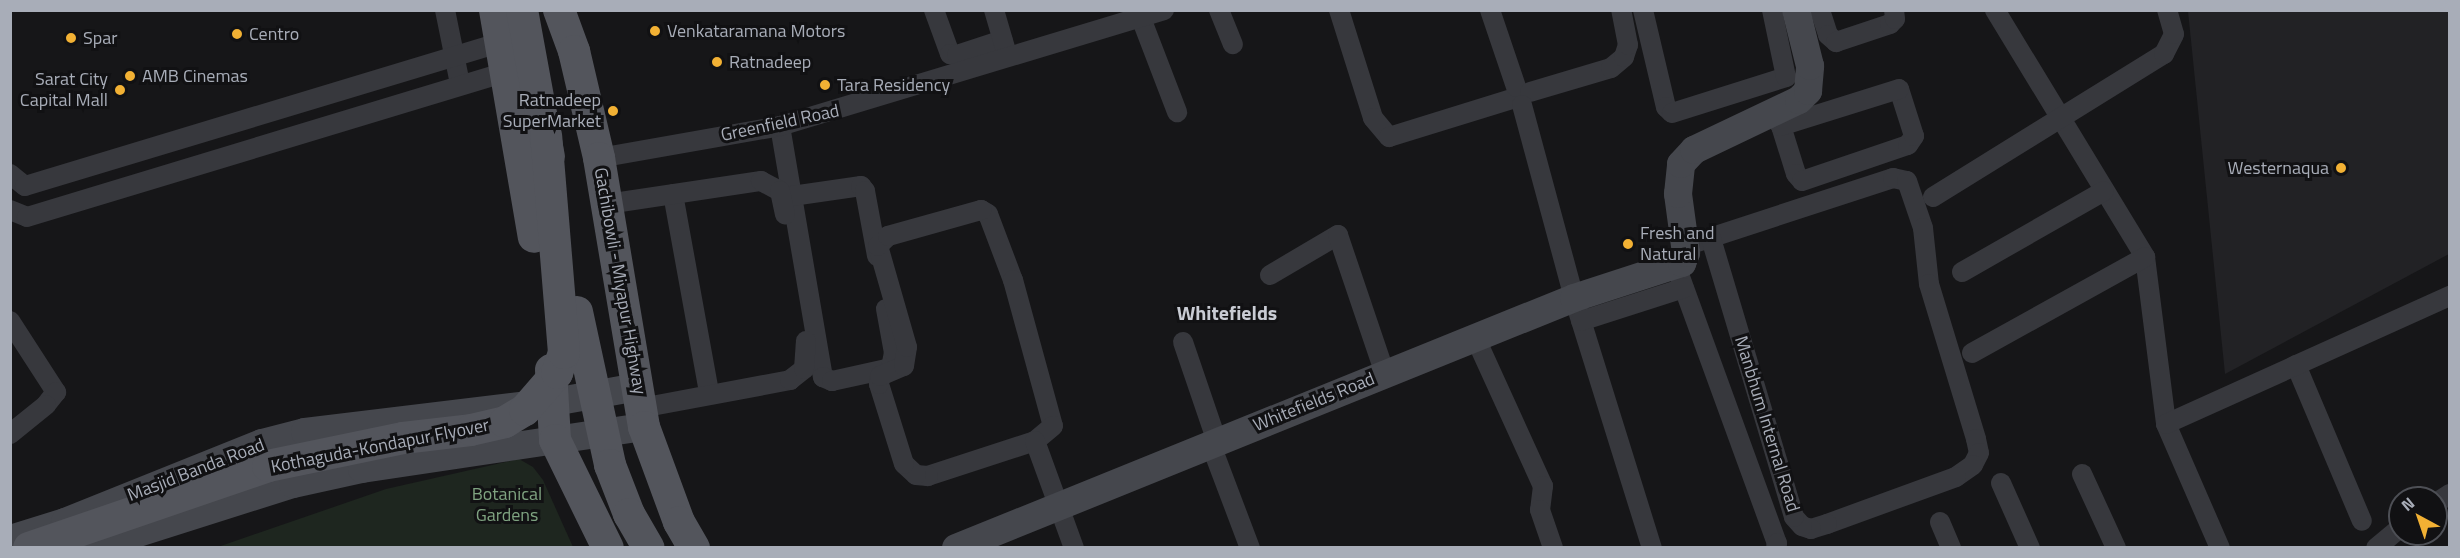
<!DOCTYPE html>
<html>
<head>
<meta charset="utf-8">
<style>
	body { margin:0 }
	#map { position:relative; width:2460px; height:558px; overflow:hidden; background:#161618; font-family:"Titillium Web",sans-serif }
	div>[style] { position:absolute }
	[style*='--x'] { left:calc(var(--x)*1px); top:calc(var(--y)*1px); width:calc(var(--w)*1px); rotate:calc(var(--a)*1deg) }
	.built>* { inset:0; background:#222225 }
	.green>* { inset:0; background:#1e261f }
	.street>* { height:20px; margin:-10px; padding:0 10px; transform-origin:10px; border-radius:10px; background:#37383d }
	.secondary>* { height:28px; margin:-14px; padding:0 14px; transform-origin:14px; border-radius:14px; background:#45474d }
	.primary>* { height:32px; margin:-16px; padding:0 16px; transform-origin:16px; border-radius:16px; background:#53555c }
	.dots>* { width:16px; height:16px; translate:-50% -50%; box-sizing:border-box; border:3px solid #111113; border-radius:50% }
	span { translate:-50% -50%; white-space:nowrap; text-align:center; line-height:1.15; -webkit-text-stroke:6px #111113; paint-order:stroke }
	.poi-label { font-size:18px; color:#a8adb8 }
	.left { translate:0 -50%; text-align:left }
	.right { translate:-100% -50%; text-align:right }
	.street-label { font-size:18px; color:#a8adb8 }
	.park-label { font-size:18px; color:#7fa381 }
	.neighbourhood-label { font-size:20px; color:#c9ccd4; font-weight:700 }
	.frame { position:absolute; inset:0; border:12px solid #a8adb8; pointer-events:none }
	.north { position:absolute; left:2388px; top:486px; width:60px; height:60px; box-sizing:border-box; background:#111113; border:2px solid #4d4f55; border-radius:50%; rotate:320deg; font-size:16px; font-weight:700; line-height:24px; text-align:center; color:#a8adb8 }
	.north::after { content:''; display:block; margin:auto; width:21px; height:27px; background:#f2b134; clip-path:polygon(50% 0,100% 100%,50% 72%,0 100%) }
</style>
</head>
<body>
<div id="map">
	<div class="built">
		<div style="clip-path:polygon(2188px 11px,2449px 11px,2449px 254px,2225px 374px)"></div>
	</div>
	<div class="green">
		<div style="clip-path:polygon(519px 459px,533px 467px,543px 480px,573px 547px,215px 548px,386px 489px)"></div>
	</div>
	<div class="street">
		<div style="--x:445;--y:10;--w:76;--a:78.5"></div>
		<div style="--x:934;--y:10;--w:47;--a:70"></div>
		<div style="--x:950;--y:54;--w:7;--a:8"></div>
		<div style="--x:957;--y:55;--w:48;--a:-18.1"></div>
		<div style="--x:994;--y:10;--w:43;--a:73.7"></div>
		<div style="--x:1219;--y:10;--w:37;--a:68"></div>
		<div style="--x:1339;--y:10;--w:113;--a:72.5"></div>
		<div style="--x:1373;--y:118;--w:25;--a:50"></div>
		<div style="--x:1389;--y:137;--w:129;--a:-17.2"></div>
		<div style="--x:1490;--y:10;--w:81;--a:71.3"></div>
		<div style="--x:1643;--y:10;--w:100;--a:76.7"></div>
		<div style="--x:1666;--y:107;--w:8;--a:45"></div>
		<div style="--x:1672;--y:113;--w:120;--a:-17.5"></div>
		<div style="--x:1786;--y:77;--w:68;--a:-101.8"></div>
		<div style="--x:1820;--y:10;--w:26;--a:72"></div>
		<div style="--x:1828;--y:35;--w:11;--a:41"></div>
		<div style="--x:1836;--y:42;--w:57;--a:-18.4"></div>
		<div style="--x:1890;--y:24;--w:7;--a:-45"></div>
		<div style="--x:1895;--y:19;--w:9;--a:-96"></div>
		<div style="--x:1995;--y:10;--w:289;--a:58.7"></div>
		<div style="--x:2145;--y:257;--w:168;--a:82.8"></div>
		<div style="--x:2166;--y:424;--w:135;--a:66.5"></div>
		<div style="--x:1141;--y:18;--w:101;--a:69"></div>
		<div style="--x:1530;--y:92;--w:84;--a:-16.5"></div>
		<div style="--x:1611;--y:68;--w:17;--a:-40"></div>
		<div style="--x:1624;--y:57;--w:13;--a:-72"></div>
		<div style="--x:1628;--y:45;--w:36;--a:-101"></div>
		<div style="--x:1522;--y:105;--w:200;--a:74.9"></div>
		<div style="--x:1574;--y:298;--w:262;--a:72.7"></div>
		<div style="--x:1777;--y:111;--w:7;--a:74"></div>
		<div style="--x:1779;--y:118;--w:8;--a:76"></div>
		<div style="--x:1781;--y:126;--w:50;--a:72.6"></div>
		<div style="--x:1796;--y:174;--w:9;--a:49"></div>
		<div style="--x:1802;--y:181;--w:112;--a:-18.8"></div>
		<div style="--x:1908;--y:145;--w:11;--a:-56"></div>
		<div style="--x:1914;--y:136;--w:49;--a:-107.7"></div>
		<div style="--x:1899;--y:89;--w:124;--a:162.6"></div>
		<div style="--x:780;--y:126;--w:255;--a:80.3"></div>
		<div style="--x:823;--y:377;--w:10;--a:24"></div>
		<div style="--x:832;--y:381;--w:60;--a:-12.4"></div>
		<div style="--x:891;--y:368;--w:15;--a:-79"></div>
		<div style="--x:894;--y:353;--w:45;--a:-100.3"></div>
		<div style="--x:599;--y:158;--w:184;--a:-10"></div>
		<div style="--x:780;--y:126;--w:401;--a:-16.8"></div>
		<div style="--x:10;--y:174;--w:19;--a:39"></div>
		<div style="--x:25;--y:186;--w:497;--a:-16.8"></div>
		<div style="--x:673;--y:194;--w:202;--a:79.7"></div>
		<div style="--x:792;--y:196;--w:70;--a:-8.2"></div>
		<div style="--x:861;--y:186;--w:6;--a:51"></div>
		<div style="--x:865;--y:191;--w:66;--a:79.5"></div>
		<div style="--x:1933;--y:197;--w:272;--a:-31.8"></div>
		<div style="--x:2164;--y:54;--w:22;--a:-63"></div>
		<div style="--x:2174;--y:34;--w:25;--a:-106"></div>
		<div style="--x:607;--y:204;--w:156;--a:-8.5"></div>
		<div style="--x:761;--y:181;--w:21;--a:28"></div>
		<div style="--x:780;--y:191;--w:24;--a:78"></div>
		<div style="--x:10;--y:210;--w:18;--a:22"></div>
		<div style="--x:27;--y:217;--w:500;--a:-16.84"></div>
		<div style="--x:981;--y:210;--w:8;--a:30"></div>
		<div style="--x:988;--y:214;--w:71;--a:69.3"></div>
		<div style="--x:1013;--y:280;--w:151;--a:74.7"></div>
		<div style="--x:1053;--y:426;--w:23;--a:140"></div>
		<div style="--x:1035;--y:441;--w:113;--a:161.9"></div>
		<div style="--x:928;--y:476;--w:12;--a:-175"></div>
		<div style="--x:916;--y:475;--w:16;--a:-137"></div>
		<div style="--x:904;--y:464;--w:84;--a:-107.4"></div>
		<div style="--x:879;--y:384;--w:8;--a:-83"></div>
		<div style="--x:880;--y:376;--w:26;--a:-23"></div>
		<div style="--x:904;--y:366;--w:19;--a:-81"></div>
		<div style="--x:907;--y:347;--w:105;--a:-106"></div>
		<div style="--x:878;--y:246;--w:14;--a:-45"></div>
		<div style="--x:888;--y:236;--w:97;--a:-15.6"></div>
		<div style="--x:1685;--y:246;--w:219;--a:-18.1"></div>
		<div style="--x:1893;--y:178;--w:14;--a:12"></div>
		<div style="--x:1907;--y:181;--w:50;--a:71.2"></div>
		<div style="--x:1923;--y:228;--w:56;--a:83.9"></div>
		<div style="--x:1929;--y:284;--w:162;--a:73.1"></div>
		<div style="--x:1976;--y:439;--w:14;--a:78"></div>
		<div style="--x:1979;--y:453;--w:13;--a:117"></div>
		<div style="--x:1973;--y:465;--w:21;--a:145"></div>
		<div style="--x:1956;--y:477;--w:137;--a:160"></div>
		<div style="--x:1827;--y:524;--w:17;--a:163"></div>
		<div style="--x:1811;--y:529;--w:9;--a:-162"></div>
		<div style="--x:1802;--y:526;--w:12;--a:-132"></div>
		<div style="--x:1794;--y:517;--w:291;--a:-106.6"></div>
		<div style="--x:1676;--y:266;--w:295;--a:70"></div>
		<div style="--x:1777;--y:543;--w:5;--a:101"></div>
		<div style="--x:1962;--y:272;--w:163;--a:-29.7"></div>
		<div style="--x:1270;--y:275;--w:79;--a:-30.5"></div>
		<div style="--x:1338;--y:235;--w:147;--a:71.3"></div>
		<div style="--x:10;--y:321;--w:85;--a:57.1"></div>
		<div style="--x:56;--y:392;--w:16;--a:128"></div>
		<div style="--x:46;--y:405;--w:46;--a:141.1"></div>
		<div style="--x:1581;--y:321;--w:108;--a:-17.8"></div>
		<div style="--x:1475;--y:337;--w:164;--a:65.5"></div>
		<div style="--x:1543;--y:486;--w:24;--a:97"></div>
		<div style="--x:1540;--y:510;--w:40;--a:71.1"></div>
		<div style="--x:1183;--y:342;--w:106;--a:71.2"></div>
		<div style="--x:1972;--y:353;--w:198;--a:-29"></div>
		<div style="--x:2296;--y:365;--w:169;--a:67.1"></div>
		<div style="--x:641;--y:408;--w:152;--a:-10.6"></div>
		<div style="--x:790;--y:380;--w:18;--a:-38"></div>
		<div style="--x:804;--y:369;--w:28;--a:-86"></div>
		<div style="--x:2166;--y:424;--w:312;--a:-24.3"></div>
		<div style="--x:1035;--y:441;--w:114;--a:70"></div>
		<div style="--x:1211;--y:445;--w:110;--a:69.3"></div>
		<div style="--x:2082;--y:474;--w:81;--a:65.3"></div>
		<div style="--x:2001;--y:483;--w:71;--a:66"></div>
		<div style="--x:2436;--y:503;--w:17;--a:-33"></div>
		<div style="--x:1940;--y:522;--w:28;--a:67"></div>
		<div style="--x:2376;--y:548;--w:31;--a:-40"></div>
	</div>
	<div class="secondary">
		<div style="--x:10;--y:539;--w:58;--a:-17.2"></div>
		<div style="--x:65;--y:522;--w:212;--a:-21.9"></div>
		<div style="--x:262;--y:443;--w:44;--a:-14.3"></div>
		<div style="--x:305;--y:432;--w:251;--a:-6.9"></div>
		<div style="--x:554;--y:402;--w:84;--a:-10.2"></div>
		<div style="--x:91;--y:548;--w:212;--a:-17.6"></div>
		<div style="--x:293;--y:484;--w:71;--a:-12.3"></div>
		<div style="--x:362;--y:469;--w:285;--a:-8.5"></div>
		<div style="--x:956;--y:548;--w:667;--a:-22.02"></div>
		<div style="--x:1574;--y:298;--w:114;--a:-18"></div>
		<div style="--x:1682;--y:263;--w:11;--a:-68"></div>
		<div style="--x:1686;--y:253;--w:60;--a:-97.7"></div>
		<div style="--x:1678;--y:194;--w:30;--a:-84"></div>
		<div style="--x:1681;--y:164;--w:19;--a:-47"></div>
		<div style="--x:1694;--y:150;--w:116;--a:-25.5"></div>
		<div style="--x:1799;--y:100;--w:13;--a:-45"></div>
		<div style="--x:1808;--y:91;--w:25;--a:-85"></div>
		<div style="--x:1810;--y:66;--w:58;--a:-104"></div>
	</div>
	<div class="primary">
		<div style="--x:495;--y:10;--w:230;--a:80.3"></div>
		<div style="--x:522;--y:10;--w:149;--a:79.6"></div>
		<div style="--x:559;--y:10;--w:44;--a:69.9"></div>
		<div style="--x:574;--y:51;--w:110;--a:76.8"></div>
		<div style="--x:599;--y:158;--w:273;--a:80.5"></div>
		<div style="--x:644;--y:427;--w:101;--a:69.8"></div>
		<div style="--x:679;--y:522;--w:30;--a:60"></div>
		<div style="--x:577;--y:312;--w:157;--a:77.8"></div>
		<div style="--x:610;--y:465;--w:53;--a:68.8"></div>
		<div style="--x:629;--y:514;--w:39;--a:60"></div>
		<div style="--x:551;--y:370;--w:70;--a:86.7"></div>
		<div style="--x:555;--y:440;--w:120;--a:63.9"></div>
		<div style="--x:29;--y:548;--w:253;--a:-18.9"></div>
		<div style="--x:268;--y:466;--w:138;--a:-11.7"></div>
		<div style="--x:403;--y:438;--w:68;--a:-6.7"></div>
		<div style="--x:471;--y:430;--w:35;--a:-13"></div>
		<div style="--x:505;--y:422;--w:23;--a:-31"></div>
		<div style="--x:525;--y:410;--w:49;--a:-49.1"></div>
		<div style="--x:557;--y:373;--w:21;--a:-71"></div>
		<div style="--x:564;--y:353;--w:218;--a:-94.7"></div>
	</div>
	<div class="dots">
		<div style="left:655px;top:31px;background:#f2b134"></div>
		<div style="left:237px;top:34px;background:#f2b134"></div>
		<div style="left:71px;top:38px;background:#f2b134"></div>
		<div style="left:717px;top:62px;background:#f2b134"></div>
		<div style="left:130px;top:76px;background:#f2b134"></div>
		<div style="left:825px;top:85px;background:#f2b134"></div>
		<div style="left:120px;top:90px;background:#f2b134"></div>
		<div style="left:613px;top:111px;background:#f2b134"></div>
		<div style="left:2341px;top:168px;background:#f2b134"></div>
		<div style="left:1628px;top:244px;background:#f2b134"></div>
	</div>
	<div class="poi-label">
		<span class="left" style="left:667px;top:31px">Venkataramana Motors</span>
		<span class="left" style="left:249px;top:34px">Centro</span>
		<span class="left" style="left:83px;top:38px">Spar</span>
		<span class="left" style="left:729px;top:62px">Ratnadeep</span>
		<span class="left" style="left:142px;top:76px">AMB Cinemas</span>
		<span class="right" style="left:108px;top:90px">Sarat City<br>Capital Mall</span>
		<span class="left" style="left:837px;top:85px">Tara Residency</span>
		<span class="right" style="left:601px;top:111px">Ratnadeep<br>SuperMarket</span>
		<span class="right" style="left:2329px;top:168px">Westernaqua</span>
		<span class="left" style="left:1640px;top:244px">Fresh and<br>Natural</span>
	</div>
	<div class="street-label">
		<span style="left:780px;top:123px;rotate:-12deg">Greenfield Road</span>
		<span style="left:620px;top:281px;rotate:80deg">Gachibowli - Miyapur Highway</span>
		<span style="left:1314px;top:402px;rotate:-22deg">Whitefields Road</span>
		<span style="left:1767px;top:424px;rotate:73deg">Manbhum Internal Road</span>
		<span style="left:380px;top:446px;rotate:-11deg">Kothaguda-Kondapur Flyover</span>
		<span style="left:196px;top:470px;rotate:-21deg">Masjid Banda Road</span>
	</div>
	<div class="park-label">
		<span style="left:507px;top:505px">Botanical<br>Gardens</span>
	</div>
	<div class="neighbourhood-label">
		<span style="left:1227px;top:312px">Whitefields</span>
	</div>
	<div class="frame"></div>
	<div class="north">N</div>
</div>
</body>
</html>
